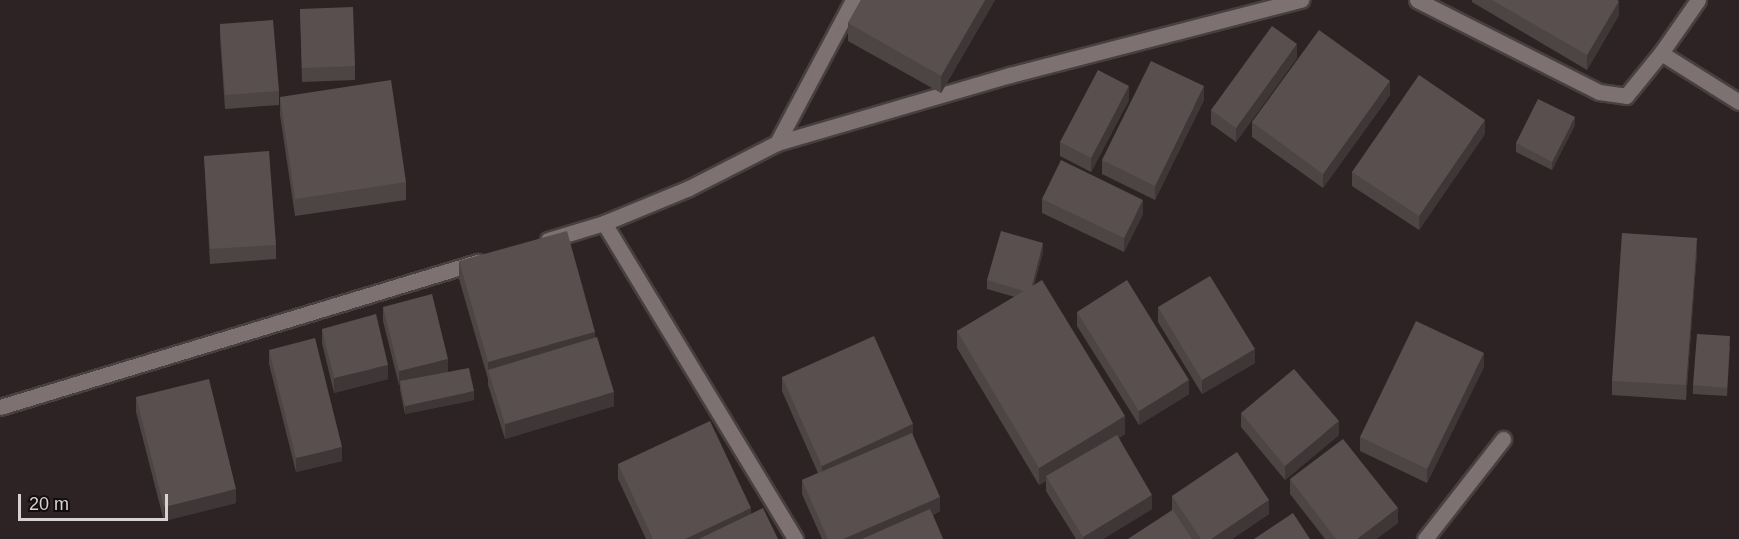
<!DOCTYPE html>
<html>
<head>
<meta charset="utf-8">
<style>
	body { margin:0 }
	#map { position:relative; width:1739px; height:539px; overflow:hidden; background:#2d2324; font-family:Helvetica,sans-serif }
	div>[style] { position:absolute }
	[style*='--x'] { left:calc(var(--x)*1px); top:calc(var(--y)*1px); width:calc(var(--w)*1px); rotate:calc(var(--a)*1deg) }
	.roads { filter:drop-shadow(2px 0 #484040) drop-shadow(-2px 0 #484040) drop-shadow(0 2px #484040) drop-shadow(0 -2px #484040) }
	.minor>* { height:15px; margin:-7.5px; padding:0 7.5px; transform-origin:7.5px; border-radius:7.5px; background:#7d7171 }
	.wall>* { inset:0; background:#4d4444 }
	.shaded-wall>* { inset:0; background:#3f3737 }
	.building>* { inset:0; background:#5a4f4f }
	span { translate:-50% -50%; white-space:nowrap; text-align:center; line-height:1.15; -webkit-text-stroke:6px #120e0e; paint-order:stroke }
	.scale { position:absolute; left:18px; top:494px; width:150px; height:27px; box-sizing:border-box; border:3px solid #d9d2d2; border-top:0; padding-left:8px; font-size:18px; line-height:21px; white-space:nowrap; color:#d9d2d2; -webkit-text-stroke:4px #120e0e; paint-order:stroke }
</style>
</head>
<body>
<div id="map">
	<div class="roads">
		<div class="minor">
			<div style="--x:1417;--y:0;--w:204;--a:26.8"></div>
			<div style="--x:1599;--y:92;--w:27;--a:8"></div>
			<div style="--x:1626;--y:96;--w:55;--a:-50.9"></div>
			<div style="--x:1698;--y:0;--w:65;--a:124.9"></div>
			<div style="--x:1661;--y:53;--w:92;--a:32.1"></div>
			<div style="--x:777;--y:143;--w:162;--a:-62"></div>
			<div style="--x:604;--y:223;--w:369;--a:58.8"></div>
			<div style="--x:548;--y:240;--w:59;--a:-16.9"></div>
			<div style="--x:604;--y:223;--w:92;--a:-22.4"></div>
			<div style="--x:689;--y:188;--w:99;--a:-27.1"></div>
			<div style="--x:777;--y:143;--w:243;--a:-16.3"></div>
			<div style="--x:1010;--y:75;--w:301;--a:-14.5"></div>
			<div style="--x:0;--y:407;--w:499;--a:-16.9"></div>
			<div style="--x:1425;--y:539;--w:127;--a:-52"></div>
		</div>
	</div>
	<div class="wall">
		<div style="clip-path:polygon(861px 0,995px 0,941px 93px,848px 41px,848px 23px)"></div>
		<div style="clip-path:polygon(1472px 0,1617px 0,1619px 15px,1587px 70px,1472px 2px)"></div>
		<div style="clip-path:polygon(300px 9px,355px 66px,355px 80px,302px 82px)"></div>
		<div style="clip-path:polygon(220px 24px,279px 91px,279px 105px,225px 109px,220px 38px)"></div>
		<div style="clip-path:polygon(1297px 58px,1236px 142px,1211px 124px,1211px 110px)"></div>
		<div style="clip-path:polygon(1390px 95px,1323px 188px,1252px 137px,1252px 122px)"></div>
		<div style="clip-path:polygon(280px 97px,406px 182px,406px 200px,295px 216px,280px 115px)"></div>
		<div style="clip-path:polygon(1129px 100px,1091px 172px,1060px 156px,1060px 142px)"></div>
		<div style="clip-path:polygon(1204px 100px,1155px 200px,1102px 174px,1102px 160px)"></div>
		<div style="clip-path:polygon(1575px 125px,1552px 170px,1516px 152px,1516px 143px)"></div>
		<div style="clip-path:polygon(1485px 134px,1419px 230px,1352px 186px,1352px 172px)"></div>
		<div style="clip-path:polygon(204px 156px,276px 245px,276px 259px,210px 264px)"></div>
		<div style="clip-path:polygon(1042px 199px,1143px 214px,1124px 252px,1042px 213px)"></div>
		<div style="clip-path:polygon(1043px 252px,1034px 285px,1125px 434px,1119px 438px,1152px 509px,1103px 539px,1076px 539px,1046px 491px,1046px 481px,1039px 485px,957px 348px,957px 331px,1015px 297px,987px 289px,987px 280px)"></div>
		<div style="clip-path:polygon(1697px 252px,1686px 400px,1612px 395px,1612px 381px)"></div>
		<div style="clip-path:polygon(459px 261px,614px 406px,505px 439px,488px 385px,488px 379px,459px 279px)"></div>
		<div style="clip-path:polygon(383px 307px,448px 372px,474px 400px,405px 414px,400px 390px,400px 384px,399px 385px,383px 321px)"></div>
		<div style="clip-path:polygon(1158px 307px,1255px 363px,1202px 394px,1158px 322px)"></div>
		<div style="clip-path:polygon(1077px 312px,1189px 394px,1139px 425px,1077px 326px)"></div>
		<div style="clip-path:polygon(322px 329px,388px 379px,334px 393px,322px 343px)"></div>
		<div style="clip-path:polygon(1730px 345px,1727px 396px,1693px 394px,1693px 385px)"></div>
		<div style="clip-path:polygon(269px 350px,342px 461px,296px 472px,269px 364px)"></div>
		<div style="clip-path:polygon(1484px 367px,1427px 483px,1360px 451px,1360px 437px)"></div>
		<div style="clip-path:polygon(782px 377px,913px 436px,940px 511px,933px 515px,943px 539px,822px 539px,802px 494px,802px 480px,818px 473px,782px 391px)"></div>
		<div style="clip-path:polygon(136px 397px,236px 503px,164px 521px,136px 412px)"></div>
		<div style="clip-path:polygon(1241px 413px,1339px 435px,1285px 480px,1241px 427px)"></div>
		<div style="clip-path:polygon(618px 464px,751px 514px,778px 539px,646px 539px,618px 479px)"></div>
		<div style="clip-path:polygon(1290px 479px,1398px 523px,1376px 539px,1325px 539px,1290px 494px)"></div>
		<div style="clip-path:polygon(1172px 496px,1269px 514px,1232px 539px,1128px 539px,1172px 510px)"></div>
	</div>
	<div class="shaded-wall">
		<div style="clip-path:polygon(985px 0,995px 0,941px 93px,941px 76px)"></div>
		<div style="clip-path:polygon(1619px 1px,1619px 15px,1587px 70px,1587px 55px)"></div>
		<div style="clip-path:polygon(1297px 44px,1297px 58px,1236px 142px,1236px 128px)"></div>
		<div style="clip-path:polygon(1390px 81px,1390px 95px,1323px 188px,1323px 174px)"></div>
		<div style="clip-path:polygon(1129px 86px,1129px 100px,1091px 172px,1091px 158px)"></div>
		<div style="clip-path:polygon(1204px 86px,1204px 100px,1155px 200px,1155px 186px)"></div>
		<div style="clip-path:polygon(1575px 117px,1575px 125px,1552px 170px,1552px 162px)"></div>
		<div style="clip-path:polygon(1485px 120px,1485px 134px,1419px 230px,1419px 216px)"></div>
		<div style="clip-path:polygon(1143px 200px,1143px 214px,1124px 252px,1124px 238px)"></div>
		<div style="clip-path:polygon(1697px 238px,1697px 252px,1686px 400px,1686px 385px)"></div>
		<div style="clip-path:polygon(1043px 243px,1043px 252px,1030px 301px,1030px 293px)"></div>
		<div style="clip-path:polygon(595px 332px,595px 349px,488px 370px,488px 379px,488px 362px)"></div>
		<div style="clip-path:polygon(1255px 349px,1255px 363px,1202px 394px,1202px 380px)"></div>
		<div style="clip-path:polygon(1484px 353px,1484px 367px,1427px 483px,1427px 469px)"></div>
		<div style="clip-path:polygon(448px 359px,448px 373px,400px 381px,400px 384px,399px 385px,399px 371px)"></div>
		<div style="clip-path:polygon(388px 365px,388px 379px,334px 393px,334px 378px)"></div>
		<div style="clip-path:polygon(1189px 380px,1189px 394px,1139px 425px,1139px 411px)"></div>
		<div style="clip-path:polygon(474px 391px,474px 400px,405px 414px,405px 406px)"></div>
		<div style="clip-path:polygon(614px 392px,614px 406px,505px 439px,505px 424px)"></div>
		<div style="clip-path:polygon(1125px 416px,1125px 434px,1048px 480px,1046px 476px,1046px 481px,1039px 485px,1039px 468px)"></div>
		<div style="clip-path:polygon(1339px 421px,1339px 435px,1285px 480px,1285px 466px)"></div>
		<div style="clip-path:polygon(913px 424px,913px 439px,822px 481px,822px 466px)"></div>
		<div style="clip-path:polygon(342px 447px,342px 461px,296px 472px,296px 458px)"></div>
		<div style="clip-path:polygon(236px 489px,236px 503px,164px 521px,164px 507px)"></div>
		<div style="clip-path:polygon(1152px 495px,1152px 509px,1103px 539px,1083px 539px,1083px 537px)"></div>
		<div style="clip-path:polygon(940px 497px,940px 511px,876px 539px,843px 539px)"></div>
		<div style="clip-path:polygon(1269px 500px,1269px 514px,1232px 539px,1211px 539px)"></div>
		<div style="clip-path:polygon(751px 508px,751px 522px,715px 539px,685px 539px)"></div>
		<div style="clip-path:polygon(1398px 508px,1398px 523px,1376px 539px,1357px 539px)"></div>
	</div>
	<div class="building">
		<div style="clip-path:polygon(861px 0,985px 0,941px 76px,848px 23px)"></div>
		<div style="clip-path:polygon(1492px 0,1617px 0,1619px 1px,1587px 55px)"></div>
		<div style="clip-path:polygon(353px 7px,355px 66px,302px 68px,300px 9px)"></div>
		<div style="clip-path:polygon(273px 20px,279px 91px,225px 95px,220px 24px)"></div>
		<div style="clip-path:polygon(1272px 26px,1297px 44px,1236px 128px,1211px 110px)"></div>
		<div style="clip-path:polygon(1319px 30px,1390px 81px,1323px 174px,1252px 122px)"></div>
		<div style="clip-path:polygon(1151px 61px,1204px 86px,1155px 186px,1102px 160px)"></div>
		<div style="clip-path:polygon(1098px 70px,1129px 86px,1091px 158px,1060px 142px)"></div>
		<div style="clip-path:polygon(1419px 75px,1485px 120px,1419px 216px,1352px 172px)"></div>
		<div style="clip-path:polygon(391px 80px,406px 182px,295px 199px,280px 97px)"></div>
		<div style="clip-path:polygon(1538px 99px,1575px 117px,1552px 162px,1516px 143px)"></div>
		<div style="clip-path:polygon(269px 151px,276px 245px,210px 249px,204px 156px)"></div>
		<div style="clip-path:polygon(1061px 160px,1143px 200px,1124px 238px,1042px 199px)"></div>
		<div style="clip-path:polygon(567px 231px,595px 332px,488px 362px,459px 261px)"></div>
		<div style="clip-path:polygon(1001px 231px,1043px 243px,1032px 286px,1024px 291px,987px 280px)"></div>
		<div style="clip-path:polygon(1622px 233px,1697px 238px,1686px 385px,1612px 381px)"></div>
		<div style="clip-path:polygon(1210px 276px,1255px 349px,1202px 380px,1158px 307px)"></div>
		<div style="clip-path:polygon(1042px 280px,1125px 416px,1039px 468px,957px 331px)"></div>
		<div style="clip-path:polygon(1127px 280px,1189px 380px,1139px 411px,1077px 312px)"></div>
		<div style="clip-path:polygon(432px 294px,448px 359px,399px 371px,383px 307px)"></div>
		<div style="clip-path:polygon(376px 314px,388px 365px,334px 378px,322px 329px)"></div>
		<div style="clip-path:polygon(1416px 321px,1484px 353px,1427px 469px,1360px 437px)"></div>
		<div style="clip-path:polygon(1697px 334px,1730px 336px,1727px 388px,1693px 385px)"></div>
		<div style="clip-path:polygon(874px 336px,913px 424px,822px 466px,782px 377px)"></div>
		<div style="clip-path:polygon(597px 337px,614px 392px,505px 424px,488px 370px)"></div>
		<div style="clip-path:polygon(315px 338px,342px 447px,296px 458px,269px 350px)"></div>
		<div style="clip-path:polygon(469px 368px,474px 391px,405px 406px,400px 381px)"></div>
		<div style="clip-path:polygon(1294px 369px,1339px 421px,1285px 466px,1241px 413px)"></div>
		<div style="clip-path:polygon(209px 379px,236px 489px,164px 507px,136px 397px)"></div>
		<div style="clip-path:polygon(710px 421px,751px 508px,685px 539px,653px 539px,618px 464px)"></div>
		<div style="clip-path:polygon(912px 433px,940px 497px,843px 539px,828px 539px,802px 480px)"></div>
		<div style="clip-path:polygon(1117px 435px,1152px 495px,1083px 537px,1046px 476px)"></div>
		<div style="clip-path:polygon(1343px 439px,1398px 508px,1357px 539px,1336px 539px,1290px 479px)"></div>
		<div style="clip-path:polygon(1237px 452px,1269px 500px,1211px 539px,1201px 539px,1172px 496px)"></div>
		<div style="clip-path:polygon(763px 508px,778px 539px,699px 539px)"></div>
		<div style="clip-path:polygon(930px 509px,943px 539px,862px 539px)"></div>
		<div style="clip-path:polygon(1173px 510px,1192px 539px,1128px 539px)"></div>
		<div style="clip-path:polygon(1293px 513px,1310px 539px,1254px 539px)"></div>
	</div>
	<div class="scale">20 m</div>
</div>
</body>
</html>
